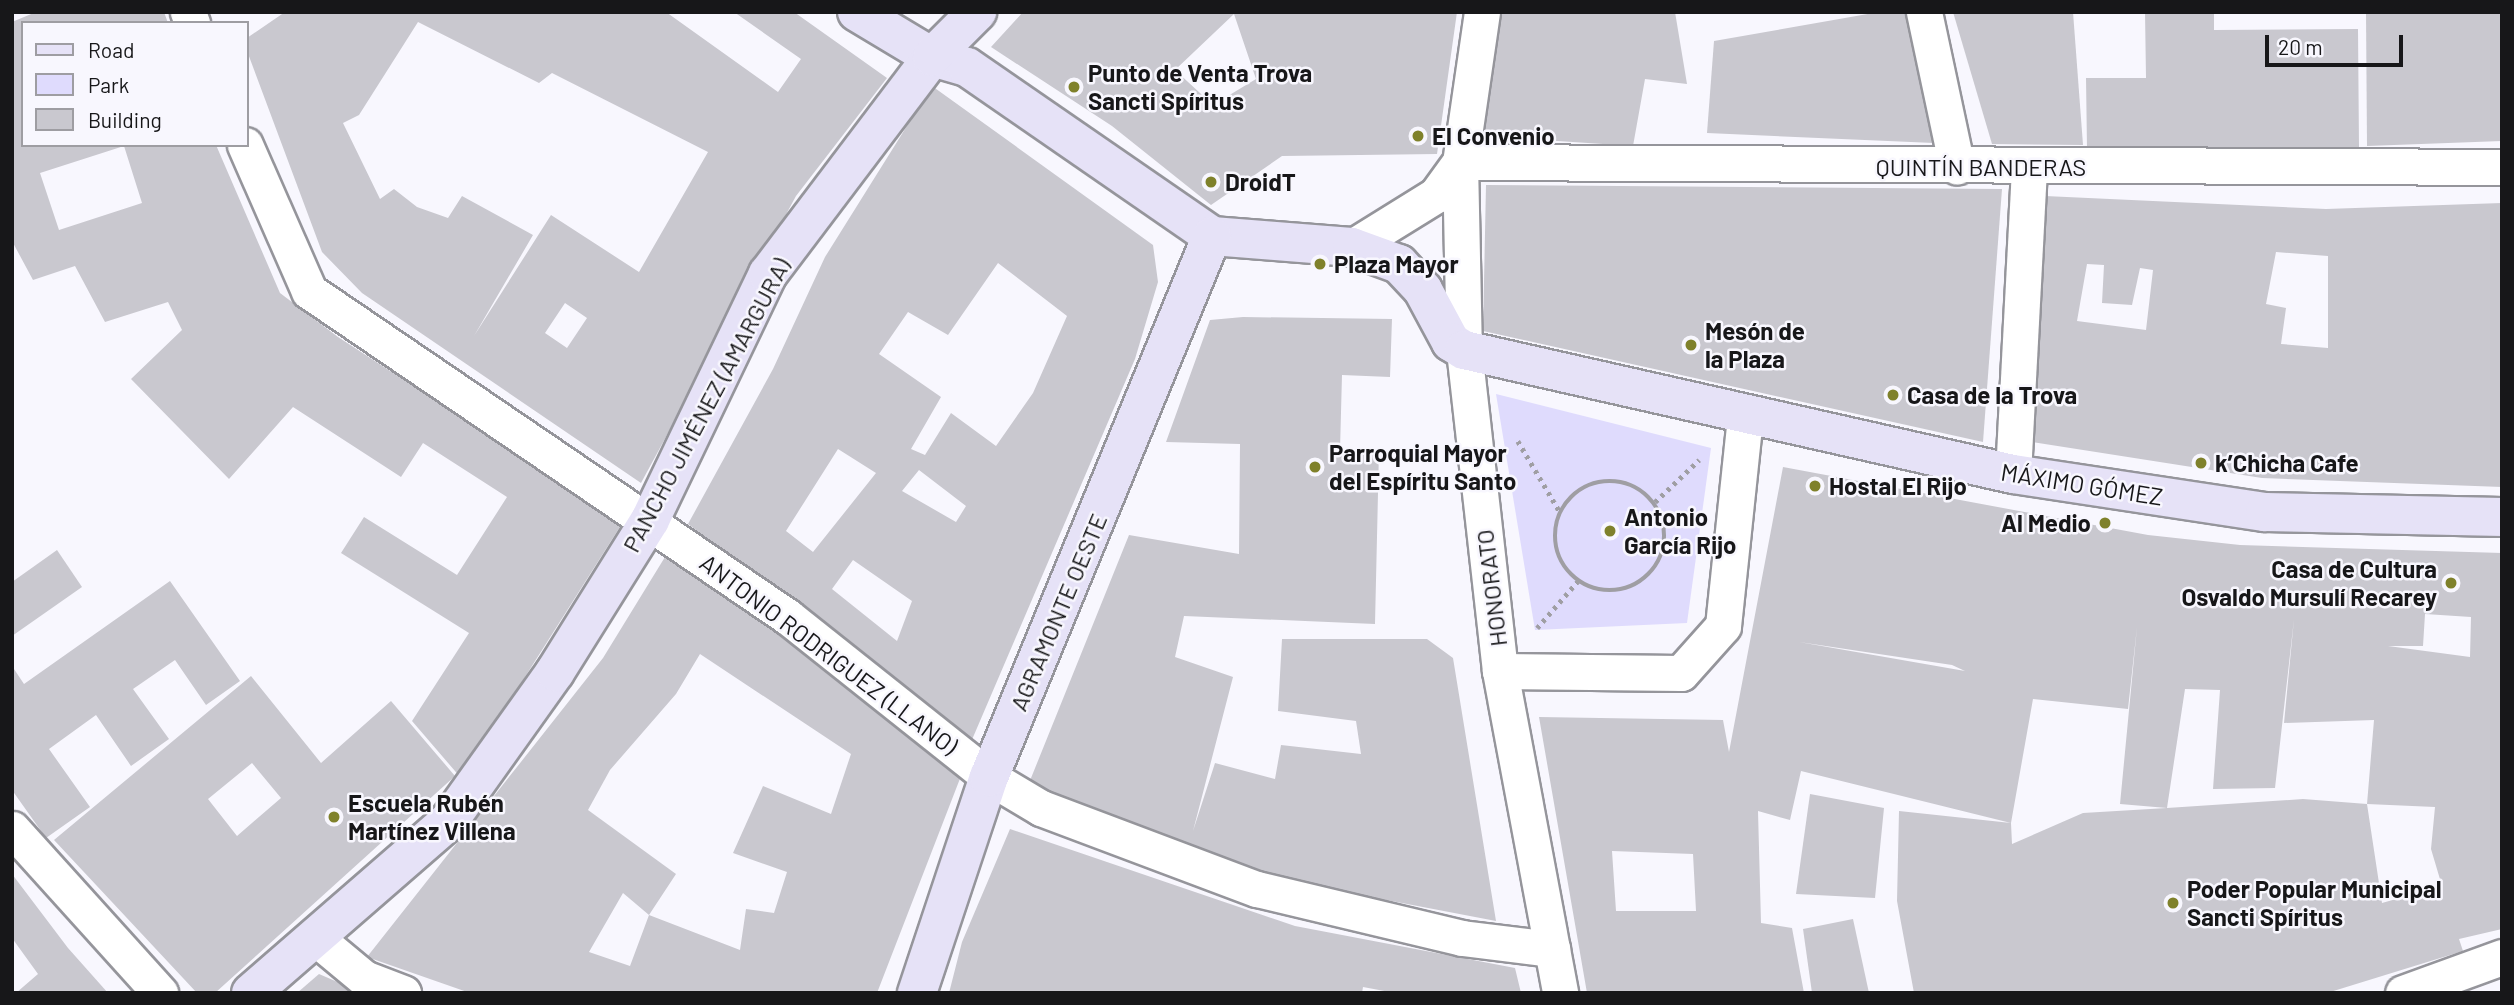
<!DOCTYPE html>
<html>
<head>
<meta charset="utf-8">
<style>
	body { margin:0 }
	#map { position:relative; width:2514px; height:1005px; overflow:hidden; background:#f8f7fe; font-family:Barlow,sans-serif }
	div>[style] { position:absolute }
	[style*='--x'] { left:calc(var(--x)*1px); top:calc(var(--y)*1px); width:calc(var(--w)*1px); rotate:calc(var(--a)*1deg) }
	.green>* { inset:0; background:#dfdbfd }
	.building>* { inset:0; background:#c9c8cf }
	.path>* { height:4.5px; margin-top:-2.25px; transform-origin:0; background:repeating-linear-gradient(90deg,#9f9ea3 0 3.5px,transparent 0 8.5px) }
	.path>.ring { margin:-2.25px; padding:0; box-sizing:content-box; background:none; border:4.5px solid #9f9ea3; border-radius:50% }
	.roads { filter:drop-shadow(2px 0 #95959b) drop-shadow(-2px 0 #95959b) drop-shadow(0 2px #95959b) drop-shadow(0 -2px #95959b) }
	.street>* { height:35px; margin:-17.5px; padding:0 17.5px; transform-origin:17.5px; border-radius:17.5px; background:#fff }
	.secondary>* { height:38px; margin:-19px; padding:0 19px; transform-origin:19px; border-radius:19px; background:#e6e2f7 }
	.dots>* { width:19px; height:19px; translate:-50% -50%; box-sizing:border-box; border:4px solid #f8f7fe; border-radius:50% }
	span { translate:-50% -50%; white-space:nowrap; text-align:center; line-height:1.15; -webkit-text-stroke:5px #f8f7fe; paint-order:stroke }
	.poi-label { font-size:24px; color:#171719; font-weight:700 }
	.left { translate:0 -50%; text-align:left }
	.right { translate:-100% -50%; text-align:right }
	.street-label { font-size:24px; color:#171719 }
	.frame { position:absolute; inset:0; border:14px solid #171719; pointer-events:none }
	.legend { position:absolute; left:21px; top:21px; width:228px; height:126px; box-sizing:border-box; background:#f8f7fe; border:2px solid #9e9da2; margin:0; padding:9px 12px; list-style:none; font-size:21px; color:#171719 }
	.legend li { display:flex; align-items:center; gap:14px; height:35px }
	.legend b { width:35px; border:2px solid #9e9da2 }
	.scale { position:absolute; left:2265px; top:35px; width:138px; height:32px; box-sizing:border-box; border:4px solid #171719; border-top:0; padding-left:9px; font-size:21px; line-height:24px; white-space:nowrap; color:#171719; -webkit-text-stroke:5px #f8f7fe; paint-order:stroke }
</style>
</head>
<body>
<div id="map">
	<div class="green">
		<div style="clip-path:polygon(1496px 394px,1711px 448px,1687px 623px,1535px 630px)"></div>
	</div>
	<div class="building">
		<div style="clip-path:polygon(evenodd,36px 12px,164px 12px,168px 23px,23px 23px,23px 145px,216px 145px,280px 293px,338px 337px,623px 522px,461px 778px,412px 721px,469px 633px,341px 553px,364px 517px,457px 575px,507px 497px,423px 443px,401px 477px,293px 407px,229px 479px,131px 379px,182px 330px,168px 302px,105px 322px,75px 266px,33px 280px,12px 241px,12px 22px,36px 12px,124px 146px,142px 203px,59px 230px,40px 173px,124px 146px)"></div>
		<div style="clip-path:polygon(evenodd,285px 12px,666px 12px,778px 92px,801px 59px,734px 12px,794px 12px,887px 78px,796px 196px,641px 483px,362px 293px,322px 252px,247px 51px,247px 38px,285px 12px,418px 22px,539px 83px,552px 73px,708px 152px,639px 272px,551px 215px,474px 336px,533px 235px,462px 196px,448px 218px,417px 207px,394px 189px,380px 199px,343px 123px,359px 115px,418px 22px,285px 12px,565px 303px,587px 318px,567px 348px,545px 333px,565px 303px)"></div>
		<div style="clip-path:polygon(evenodd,1023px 12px,1457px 12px,1437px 154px,1282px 156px,1211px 205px,1112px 126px,991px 47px,1023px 12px,1234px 14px,1256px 79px,1213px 105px,1175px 70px,1234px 14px)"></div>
		<div style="clip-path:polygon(1502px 12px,1675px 12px,1687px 84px,1645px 79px,1633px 146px,1481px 136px)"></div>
		<div style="clip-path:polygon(1879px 12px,1908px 12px,1934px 143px,1707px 133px,1714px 41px)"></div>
		<div style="clip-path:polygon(1953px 12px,2073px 12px,2083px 145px,1992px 144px)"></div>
		<div style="clip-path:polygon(2145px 12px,2214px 12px,2214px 30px,2358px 29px,2359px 147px,2087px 149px,2086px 78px,2146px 78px)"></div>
		<div style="clip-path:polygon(2366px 12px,2502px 12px,2502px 141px,2367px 146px)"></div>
		<div style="clip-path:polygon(evenodd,932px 86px,1153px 245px,1158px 282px,1135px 359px,971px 742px,688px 524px,773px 369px,825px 257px,932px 86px,998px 263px,1067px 316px,1033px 393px,996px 446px,951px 413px,925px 455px,911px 449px,941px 397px,879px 354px,908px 312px,948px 335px,998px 263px,932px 86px,838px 449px,876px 473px,813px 552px,786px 531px,838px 449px,932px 86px,919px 470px,966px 506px,956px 522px,902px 491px,919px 470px,932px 86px,853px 560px,912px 601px,897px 641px,832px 589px,853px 560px)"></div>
		<div style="clip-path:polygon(1486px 185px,2002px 189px,1983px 442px,1483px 331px)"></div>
		<div style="clip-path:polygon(evenodd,2045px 196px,2326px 209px,2502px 203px,2502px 487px,2262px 478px,2032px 442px,2045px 196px,2276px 252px,2328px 256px,2328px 348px,2281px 344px,2286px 308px,2266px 304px,2276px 252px,2045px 196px,2087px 264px,2104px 265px,2102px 303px,2132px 305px,2140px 268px,2153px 270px,2146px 330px,2077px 321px,2087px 264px)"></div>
		<div style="clip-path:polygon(1243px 317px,1392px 319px,1390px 377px,1342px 375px,1340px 450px,1379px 450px,1375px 624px,1184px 616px,1175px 657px,1233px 677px,1193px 831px,1215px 763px,1275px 779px,1281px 745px,1361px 754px,1356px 721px,1278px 711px,1282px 639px,1427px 639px,1453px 658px,1496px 921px,1256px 875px,1027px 788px,1129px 535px,1239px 554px,1240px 444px,1166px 442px,1210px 320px)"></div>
		<div style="clip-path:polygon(evenodd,1783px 467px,2148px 535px,2240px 545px,2502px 553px,2502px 929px,2459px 939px,2463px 951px,2327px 993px,1914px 993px,1897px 901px,1899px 811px,2011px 823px,2012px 844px,2083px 813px,2167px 808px,2120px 804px,2137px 627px,2128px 709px,2033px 699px,2011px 823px,1801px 771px,1790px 820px,1758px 811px,1761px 923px,1792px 928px,1804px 993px,1587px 993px,1539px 717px,1723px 720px,1729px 752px,1783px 467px,2425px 614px,2471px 617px,2470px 657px,2388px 646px,2423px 646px,2425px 614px,1783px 467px,2294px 619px,2284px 723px,2374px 720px,2367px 804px,2435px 807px,2431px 849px,2442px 886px,2382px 903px,2367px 804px,2303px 799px,2167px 808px,2185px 689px,2220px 690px,2213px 789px,2275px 788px,2294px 619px,1783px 467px,1799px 642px,1952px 665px,1965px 671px,1799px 642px,1783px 467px,1612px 851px,1693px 854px,1696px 911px,1616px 911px,1612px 851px)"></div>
		<div style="clip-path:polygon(57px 550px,82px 587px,12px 636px,12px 582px)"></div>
		<div style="clip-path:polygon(evenodd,665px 557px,733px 598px,961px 776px,877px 993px,470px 993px,367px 957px,603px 658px,665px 557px,700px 654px,851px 754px,831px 814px,763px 786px,733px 853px,787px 872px,774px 913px,746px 909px,740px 950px,649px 915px,630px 966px,589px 952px,623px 893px,649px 915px,676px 874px,588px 810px,610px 770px,676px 694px,700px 654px)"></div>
		<div style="clip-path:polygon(170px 581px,240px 681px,206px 705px,175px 660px,133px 689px,169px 739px,131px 766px,96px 715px,49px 749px,90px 807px,46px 838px,12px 790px,12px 666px,24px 684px)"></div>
		<div style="clip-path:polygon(evenodd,251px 676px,321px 763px,391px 701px,455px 776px,215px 993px,197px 993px,54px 840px,251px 676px,252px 763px,281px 798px,237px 836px,208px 799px,252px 763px)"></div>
		<div style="clip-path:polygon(1810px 794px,1884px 808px,1875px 898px,1796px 894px)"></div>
		<div style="clip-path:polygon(1010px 829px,1295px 926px,1515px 968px,1521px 993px,1395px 993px,1363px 987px,1362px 993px,949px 993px,962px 942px)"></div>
		<div style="clip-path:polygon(12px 874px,68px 948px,108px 993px,16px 993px,38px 974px,12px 938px)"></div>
		<div style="clip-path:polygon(1853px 919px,1869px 993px,1812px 993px,1803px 929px)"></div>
		<div style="clip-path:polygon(319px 974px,363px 993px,297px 993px)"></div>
	</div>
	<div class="path">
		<div style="--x:1518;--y:441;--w:82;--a:59.4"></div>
		<div class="ring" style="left:1555px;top:481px;width:105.5px;height:105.5px"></div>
		<div style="--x:1655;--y:502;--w:61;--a:-43.7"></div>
		<div style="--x:1537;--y:628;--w:62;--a:-48.9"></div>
	</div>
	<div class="roads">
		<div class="street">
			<div style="--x:188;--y:12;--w:12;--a:70"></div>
			<div style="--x:1482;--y:12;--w:152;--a:98.3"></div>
			<div style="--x:1460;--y:162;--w:188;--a:88.8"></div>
			<div style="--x:1464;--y:350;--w:323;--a:83.6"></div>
			<div style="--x:1500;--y:671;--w:328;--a:79.4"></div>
			<div style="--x:1924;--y:12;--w:158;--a:78"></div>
			<div style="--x:245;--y:145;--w:159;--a:66.3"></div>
			<div style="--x:309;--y:291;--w:579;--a:34.24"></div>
			<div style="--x:788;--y:617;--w:257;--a:38.5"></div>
			<div style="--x:989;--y:777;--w:61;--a:30.8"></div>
			<div style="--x:1041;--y:808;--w:231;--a:20.6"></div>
			<div style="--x:1257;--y:889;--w:211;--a:13.4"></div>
			<div style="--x:1462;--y:938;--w:91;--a:7"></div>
			<div style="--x:1352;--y:247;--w:99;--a:-31.8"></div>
			<div style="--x:1436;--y:195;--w:41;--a:-54"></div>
			<div style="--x:1460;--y:162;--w:1042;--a:0.27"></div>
			<div style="--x:2013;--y:474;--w:306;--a:-87"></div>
			<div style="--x:1500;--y:671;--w:181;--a:0.6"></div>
			<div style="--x:1681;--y:673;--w:63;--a:-48.2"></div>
			<div style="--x:1723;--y:626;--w:211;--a:-84"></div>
			<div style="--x:12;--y:829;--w:221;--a:47.9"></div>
			<div style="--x:317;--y:939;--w:61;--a:39.7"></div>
			<div style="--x:364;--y:978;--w:42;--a:21"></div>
			<div style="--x:2403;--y:993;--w:105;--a:-20"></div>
		</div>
		<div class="secondary">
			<div style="--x:857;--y:12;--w:87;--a:31"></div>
			<div style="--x:932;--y:57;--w:36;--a:16"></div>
			<div style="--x:967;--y:67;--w:298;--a:34.6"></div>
			<div style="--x:1212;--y:236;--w:140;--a:4.5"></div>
			<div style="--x:1352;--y:247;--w:50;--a:19.9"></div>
			<div style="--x:1399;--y:264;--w:35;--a:47"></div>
			<div style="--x:1423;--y:290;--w:59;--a:61.7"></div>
			<div style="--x:1451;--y:342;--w:15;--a:32"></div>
			<div style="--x:1464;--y:350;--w:563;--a:12.73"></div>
			<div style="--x:2013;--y:474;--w:255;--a:8.6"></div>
			<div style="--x:2265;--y:512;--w:237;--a:1.2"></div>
			<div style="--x:251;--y:993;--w:261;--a:-41"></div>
			<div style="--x:448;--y:822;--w:184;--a:-54.5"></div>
			<div style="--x:555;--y:672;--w:179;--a:-58"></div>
			<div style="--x:650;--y:520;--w:273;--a:-64.4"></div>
			<div style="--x:768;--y:274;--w:272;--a:-52.9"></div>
			<div style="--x:932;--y:57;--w:64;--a:-45"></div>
			<div style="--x:917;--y:993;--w:228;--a:-71.6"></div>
			<div style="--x:989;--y:777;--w:585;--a:-67.6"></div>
		</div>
	</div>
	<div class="dots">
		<div style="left:1074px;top:87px;background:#7f812b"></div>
		<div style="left:1418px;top:136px;background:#7f812b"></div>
		<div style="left:1211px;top:182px;background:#7f812b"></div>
		<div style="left:1320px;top:264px;background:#7f812b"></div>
		<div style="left:1691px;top:345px;background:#7f812b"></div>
		<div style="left:1893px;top:395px;background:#7f812b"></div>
		<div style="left:2201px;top:463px;background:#7f812b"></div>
		<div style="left:1315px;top:467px;background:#7f812b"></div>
		<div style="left:1815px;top:486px;background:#7f812b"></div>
		<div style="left:2105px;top:523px;background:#7f812b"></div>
		<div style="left:1610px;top:531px;background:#7f812b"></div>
		<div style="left:2451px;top:583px;background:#7f812b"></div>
		<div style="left:334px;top:817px;background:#7f812b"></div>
		<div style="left:2173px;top:903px;background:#7f812b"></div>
	</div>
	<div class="poi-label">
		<span class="left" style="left:1088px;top:87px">Punto de Venta Trova<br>Sancti Spíritus</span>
		<span class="left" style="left:1432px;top:136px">El Convenio</span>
		<span class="left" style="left:1225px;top:182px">DroidT</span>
		<span class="left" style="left:1334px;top:264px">Plaza Mayor</span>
		<span class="left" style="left:1705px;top:345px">Mesón de<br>la Plaza</span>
		<span class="left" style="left:1907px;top:395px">Casa de la Trova</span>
		<span class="left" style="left:1329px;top:467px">Parroquial Mayor<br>del Espíritu Santo</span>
		<span class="left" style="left:2215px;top:463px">k’Chicha Cafe</span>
		<span class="left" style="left:1829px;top:486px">Hostal El Rijo</span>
		<span class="left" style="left:1624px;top:531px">Antonio<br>García Rijo</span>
		<span class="right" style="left:2091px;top:523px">Al Medio</span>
		<span class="right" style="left:2437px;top:583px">Casa de Cultura<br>Osvaldo Mursulí Recarey</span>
		<span class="left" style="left:348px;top:817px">Escuela Rubén<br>Martínez Villena</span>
		<span class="left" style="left:2187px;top:903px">Poder Popular Municipal<br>Sancti Spíritus</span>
	</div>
	<div class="street-label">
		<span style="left:1981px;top:167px">QUINTÍN BANDERAS</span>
		<span style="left:706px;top:405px;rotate:-62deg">PANCHO JIMÉNEZ (AMARGURA)</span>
		<span style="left:2082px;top:484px;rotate:9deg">MÁXIMO GÓMEZ</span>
		<span style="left:1491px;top:588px;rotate:-97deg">HONORATO</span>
		<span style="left:1058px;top:612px;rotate:-67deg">AGRAMONTE OESTE</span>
		<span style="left:829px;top:654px;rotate:37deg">ANTONIO RODRIGUEZ (LLANO)</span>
	</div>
	<div class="frame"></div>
	<ul class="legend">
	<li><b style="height:9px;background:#e6e2f7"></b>Road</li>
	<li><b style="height:19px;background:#dfdbfd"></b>Park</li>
	<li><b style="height:19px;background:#c9c8cf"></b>Building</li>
	</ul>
	<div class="scale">20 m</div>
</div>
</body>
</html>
